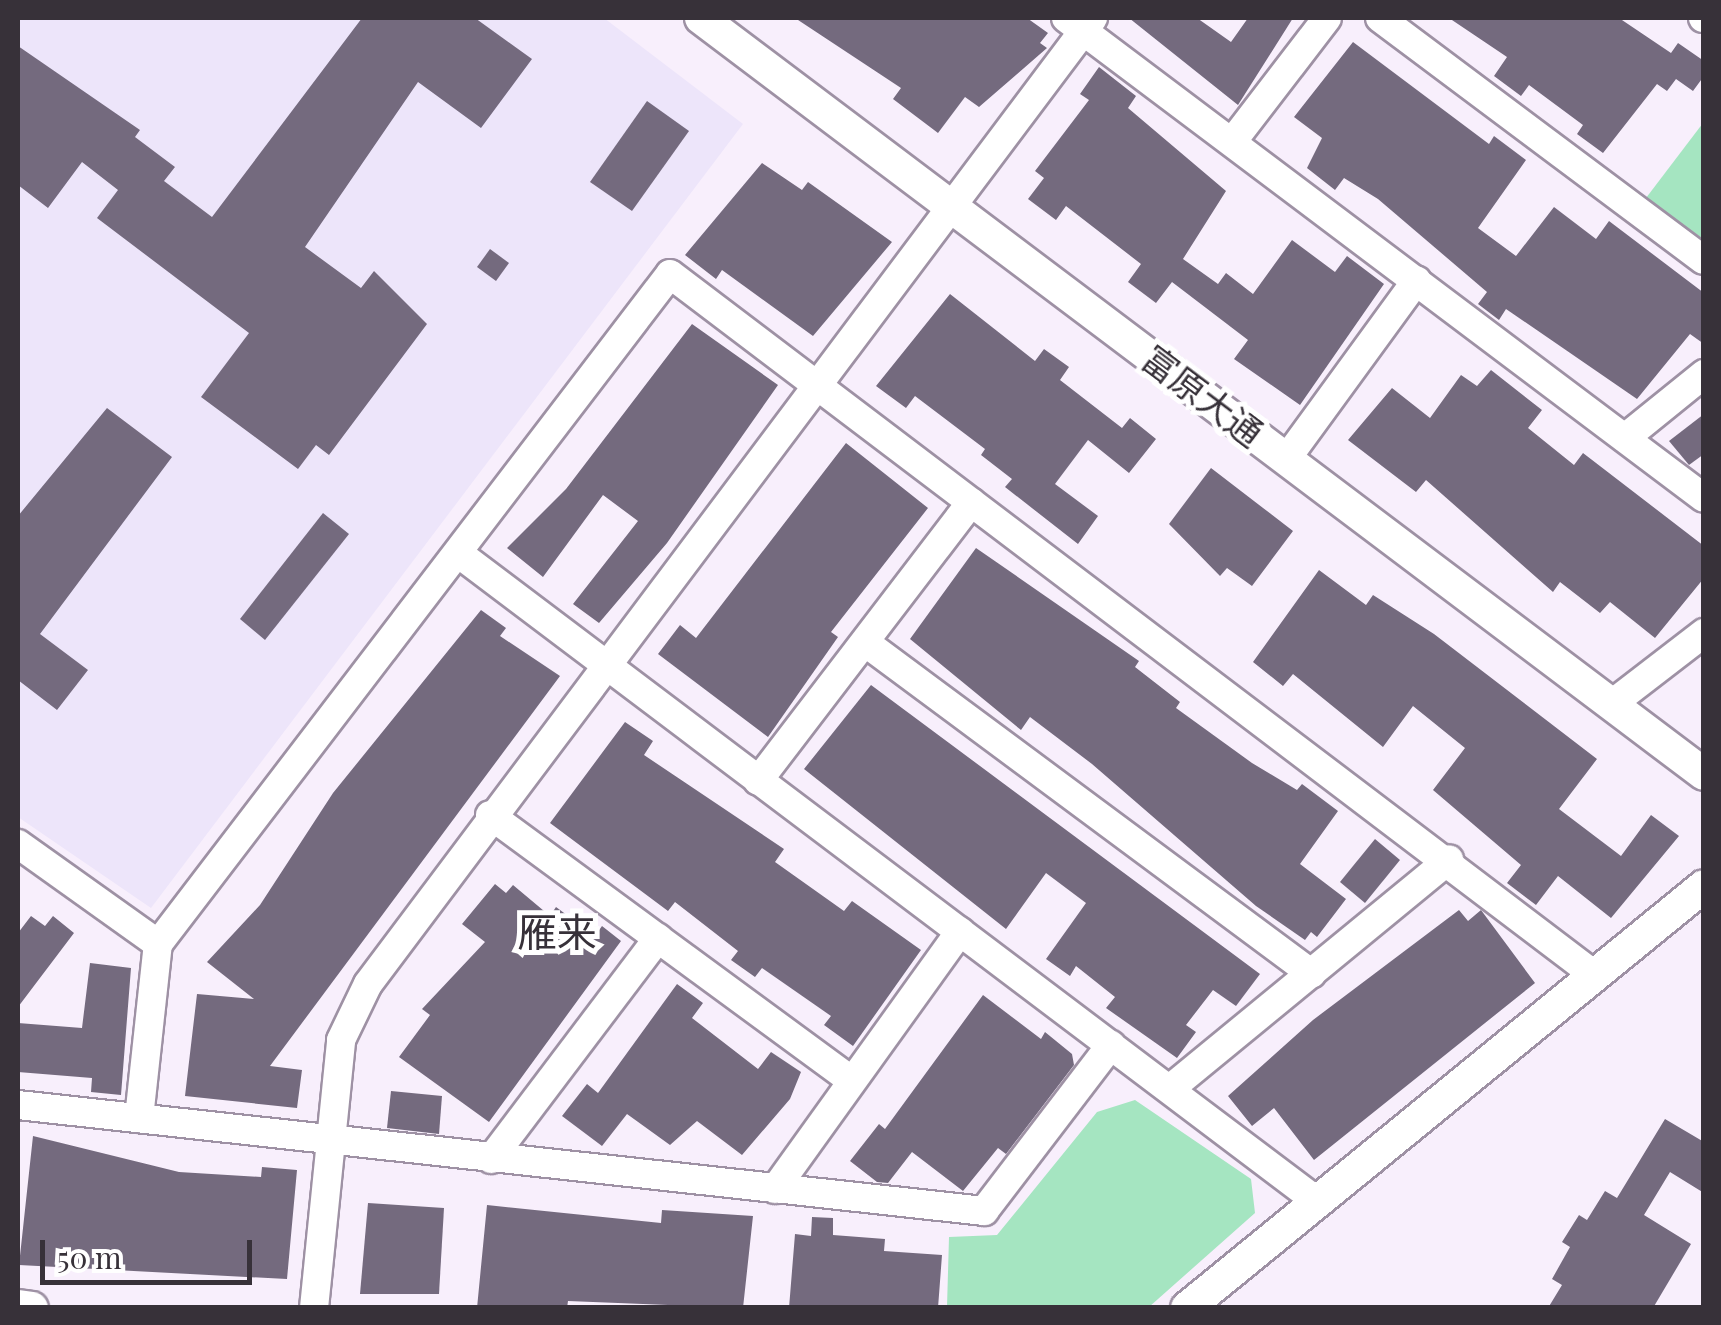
<!DOCTYPE html>
<html>
<head>
<meta charset="utf-8">
<style>
	body { margin:0 }
	#map { position:relative; width:1721px; height:1325px; overflow:hidden; background:#f8effc; font-family:"Playfair Display","Noto Sans JP",serif }
	div>[style] { position:absolute }
	[style*='--x'] { left:calc(var(--x)*1px); top:calc(var(--y)*1px); width:calc(var(--w)*1px); rotate:calc(var(--a)*1deg) }
	.education>* { inset:0; background:#ede5fa }
	.green>* { inset:0; background:#a5e5c1 }
	.building>* { inset:0; background:#746a7e }
	.roads { filter:drop-shadow(2px 0 #9e91a4) drop-shadow(-2px 0 #9e91a4) drop-shadow(0 2px #9e91a4) drop-shadow(0 -2px #9e91a4) }
	.minor>* { height:28px; margin:-14px; padding:0 14px; transform-origin:14px; border-radius:14px; background:#fff }
	.tertiary>* { height:32px; margin:-16px; padding:0 16px; transform-origin:16px; border-radius:16px; background:#fff }
	span { translate:-50% -50%; white-space:nowrap; text-align:center; line-height:1.15; -webkit-text-stroke:10px #fff; paint-order:stroke }
	.street-label { font-size:35px; color:#373139 }
	.quarter-label { font-size:40px; color:#373139 }
	.frame { position:absolute; inset:0; border:20px solid #373139; pointer-events:none }
	.scale { position:absolute; left:40px; top:1240px; width:212px; height:45px; box-sizing:border-box; border:5px solid #373139; border-top:0; padding-left:12px; font-size:30px; line-height:35px; white-space:nowrap; color:#373139; -webkit-text-stroke:8px #fff; paint-order:stroke }
</style>
</head>
<body>
<div id="map">
	<div class="education">
		<div style="clip-path:polygon(18px 18px,604px 18px,743px 124px,151px 908px,18px 817px)"></div>
	</div>
	<div class="green">
		<div style="clip-path:polygon(1703px 123px,1703px 239px,1646px 198px)"></div>
		<div style="clip-path:polygon(1135px 1100px,1251px 1179px,1255px 1213px,1149px 1307px,947px 1307px,949px 1237px,997px 1235px,1097px 1112px)"></div>
	</div>
	<div class="building">
		<div style="clip-path:polygon(362px 18px,475px 18px,532px 59px,481px 128px,418px 82px,305px 247px,361px 288px,374px 271px,427px 324px,329px 455px,316px 445px,298px 469px,201px 397px,249px 333px,97px 218px,118px 190px,82px 162px,48px 208px,18px 185px,18px 46px,140px 130px,135px 137px,175px 167px,164px 181px,212px 217px)"></div>
		<div style="clip-path:polygon(795px 18px,1027px 18px,1048px 33px,1040px 43px,1047px 48px,979px 107px,965px 97px,938px 133px,893px 99px,901px 88px)"></div>
		<div style="clip-path:polygon(1129px 18px,1197px 18px,1231px 42px,1248px 18px,1293px 18px,1238px 105px)"></div>
		<div style="clip-path:polygon(1449px 18px,1619px 18px,1671px 53px,1678px 43px,1704px 61px,1704px 76px,1693px 91px,1676px 79px,1667px 91px,1657px 84px,1603px 153px,1577px 134px,1583px 125px,1529px 85px,1521px 96px,1494px 76px,1507px 57px)"></div>
		<div style="clip-path:polygon(1353px 42px,1489px 144px,1494px 136px,1526px 160px,1478px 228px,1516px 256px,1554px 207px,1596px 239px,1609px 221px,1704px 293px,1704px 344px,1690px 334px,1637px 399px,1506px 309px,1499px 320px,1478px 304px,1487px 292px,1378px 199px,1344px 178px,1335px 190px,1307px 168px,1322px 138px,1294px 117px)"></div>
		<div style="clip-path:polygon(1099px 67px,1136px 96px,1128px 108px,1226px 191px,1183px 259px,1218px 284px,1226px 273px,1253px 294px,1292px 240px,1335px 272px,1347px 256px,1384px 284px,1300px 405px,1234px 359px,1248px 340px,1172px 282px,1156px 303px,1128px 282px,1141px 264px,1066px 206px,1056px 220px,1028px 199px,1044px 178px,1035px 171px,1089px 100px,1080px 94px)"></div>
		<div style="clip-path:polygon(647px 101px,689px 131px,632px 211px,590px 182px)"></div>
		<div style="clip-path:polygon(762px 163px,802px 190px,808px 182px,892px 242px,813px 336px,722px 270px,716px 279px,685px 255px)"></div>
		<div style="clip-path:polygon(490px 249px,509px 263px,496px 281px,477px 267px)"></div>
		<div style="clip-path:polygon(950px 294px,1035px 361px,1044px 349px,1069px 367px,1060px 380px,1122px 428px,1130px 418px,1156px 439px,1129px 473px,1088px 440px,1055px 484px,1098px 516px,1078px 544px,1005px 487px,1012px 479px,981px 455px,985px 449px,915px 396px,906px 408px,876px 386px)"></div>
		<div style="clip-path:polygon(692px 324px,778px 385px,667px 543px,599px 623px,573px 604px,638px 521px,603px 495px,543px 577px,507px 548px,566px 489px)"></div>
		<div style="clip-path:polygon(1491px 370px,1542px 410px,1528px 428px,1574px 465px,1583px 453px,1704px 546px,1704px 578px,1655px 638px,1610px 602px,1600px 613px,1560px 582px,1553px 592px,1426px 480px,1416px 492px,1348px 440px,1392px 388px,1430px 418px,1461px 375px,1477px 386px)"></div>
		<div style="clip-path:polygon(107px 408px,172px 457px,40px 634px,88px 670px,57px 710px,18px 680px,18px 516px)"></div>
		<div style="clip-path:polygon(1704px 414px,1704px 454px,1689px 465px,1669px 441px)"></div>
		<div style="clip-path:polygon(846px 443px,928px 508px,831px 632px,838px 637px,768px 737px,658px 654px,680px 625px,696px 638px)"></div>
		<div style="clip-path:polygon(1211px 468px,1293px 531px,1252px 586px,1227px 568px,1220px 576px,1169px 524px)"></div>
		<div style="clip-path:polygon(323px 513px,349px 534px,265px 640px,240px 619px)"></div>
		<div style="clip-path:polygon(976px 548px,1139px 661px,1135px 667px,1180px 702px,1176px 708px,1252px 763px,1297px 790px,1302px 784px,1338px 811px,1300px 864px,1346px 899px,1317px 937px,1311px 932px,1305px 940px,1256px 906px,1092px 764px,1030px 717px,1021px 730px,910px 639px)"></div>
		<div style="clip-path:polygon(1319px 570px,1366px 605px,1373px 595px,1434px 634px,1597px 759px,1559px 809px,1621px 856px,1651px 815px,1679px 836px,1611px 918px,1558px 876px,1536px 905px,1507px 883px,1521px 865px,1433px 790px,1465px 748px,1413px 706px,1383px 747px,1293px 674px,1283px 686px,1253px 662px)"></div>
		<div style="clip-path:polygon(481px 610px,506px 628px,500px 636px,560px 676px,270px 1066px,302px 1070px,297px 1108px,185px 1096px,197px 994px,254px 999px,207px 962px,260px 905px,333px 793px)"></div>
		<div style="clip-path:polygon(871px 685px,1260px 974px,1236px 1006px,1213px 990px,1186px 1025px,1196px 1032px,1177px 1058px,1106px 1008px,1115px 997px,1076px 966px,1070px 976px,1046px 959px,1086px 903px,1046px 873px,1006px 929px,804px 769px)"></div>
		<div style="clip-path:polygon(625px 722px,653px 741px,644px 755px,784px 849px,775px 862px,844px 911px,852px 901px,921px 950px,853px 1046px,824px 1025px,831px 1016px,762px 968px,755px 977px,731px 960px,738px 951px,675px 902px,668px 911px,550px 823px)"></div>
		<div style="clip-path:polygon(1375px 839px,1400px 860px,1365px 903px,1340px 882px)"></div>
		<div style="clip-path:polygon(495px 884px,506px 893px,513px 885px,550px 916px,556px 907px,595px 936px,602px 926px,621px 941px,489px 1122px,399px 1057px,430px 1015px,422px 1009px,485px 942px,462px 924px)"></div>
		<div style="clip-path:polygon(1459px 910px,1468px 921px,1481px 910px,1535px 983px,1314px 1160px,1274px 1108px,1252px 1126px,1228px 1096px,1313px 1020px)"></div>
		<div style="clip-path:polygon(31px 916px,45px 926px,53px 916px,74px 933px,18px 1007px,18px 933px)"></div>
		<div style="clip-path:polygon(90px 963px,131px 968px,121px 1095px,91px 1092px,92px 1078px,18px 1072px,18px 1023px,82px 1028px)"></div>
		<div style="clip-path:polygon(677px 984px,703px 1003px,692px 1018px,758px 1069px,771px 1052px,801px 1072px,790px 1099px,742px 1155px,697px 1121px,670px 1145px,627px 1114px,602px 1146px,562px 1116px,587px 1084px,598px 1093px)"></div>
		<div style="clip-path:polygon(983px 995px,1041px 1039px,1045px 1032px,1072px 1054px,1074px 1065px,1006px 1154px,998px 1148px,963px 1191px,912px 1152px,888px 1183px,877px 1182px,850px 1161px,879px 1124px,885px 1129px)"></div>
		<div style="clip-path:polygon(391px 1091px,442px 1096px,439px 1134px,387px 1128px)"></div>
		<div style="clip-path:polygon(1665px 1119px,1704px 1142px,1704px 1193px,1670px 1172px,1644px 1215px,1691px 1244px,1653px 1308px,1548px 1308px,1562px 1285px,1552px 1279px,1570px 1247px,1562px 1242px,1579px 1215px,1587px 1220px,1605px 1191px,1617px 1198px)"></div>
		<div style="clip-path:polygon(33px 1136px,179px 1172px,261px 1177px,262px 1167px,297px 1170px,287px 1279px,19px 1265px)"></div>
		<div style="clip-path:polygon(368px 1203px,444px 1208px,439px 1294px,360px 1294px)"></div>
		<div style="clip-path:polygon(487px 1205px,661px 1223px,662px 1210px,753px 1216px,743px 1308px,568px 1301px,567px 1308px,477px 1308px)"></div>
		<div style="clip-path:polygon(812px 1217px,833px 1218px,833px 1235px,885px 1239px,884px 1251px,942px 1255px,938px 1308px,789px 1308px,795px 1234px,811px 1236px)"></div>
	</div>
	<div class="roads">
		<div class="minor">
			<div style="--x:1066;--y:18;--w:798;--a:36.96"></div>
			<div style="--x:1380;--y:18;--w:404;--a:36.8"></div>
			<div style="--x:1703;--y:18;--w:1;--a:0"></div>
			<div style="--x:1232;--y:142;--w:156;--a:-52.5"></div>
			<div style="--x:1625;--y:438;--w:102;--a:-39"></div>
			<div style="--x:1287;--y:458;--w:220;--a:-53.9"></div>
			<div style="--x:458;--y:553;--w:1077;--a:37.04"></div>
			<div style="--x:866;--y:643;--w:555;--a:36.58"></div>
			<div style="--x:1613;--y:703;--w:115;--a:-37.6"></div>
			<div style="--x:758;--y:781;--w:351;--a:-52.6"></div>
			<div style="--x:490;--y:815;--w:449;--a:36.3"></div>
			<div style="--x:18;--y:844;--w:172;--a:35.5"></div>
			<div style="--x:1171;--y:1088;--w:360;--a:-39.4"></div>
			<div style="--x:18;--y:1105;--w:972;--a:6.26"></div>
			<div style="--x:984;--y:1211;--w:209;--a:-52.6"></div>
			<div style="--x:139;--y:1118;--w:175;--a:-83.8"></div>
			<div style="--x:158;--y:944;--w:843;--a:-52.61"></div>
			<div style="--x:670;--y:274;--w:1162;--a:37.17"></div>
			<div style="--x:491;--y:1159;--w:277;--a:-52.9"></div>
			<div style="--x:775;--y:1189;--w:317;--a:-54.3"></div>
			<div style="--x:314;--y:1308;--w:269;--a:-84.2"></div>
			<div style="--x:341;--y:1040;--w:62;--a:-64.3"></div>
			<div style="--x:368;--y:984;--w:1208;--a:-53.11"></div>
		</div>
		<div class="tertiary">
			<div style="--x:701;--y:18;--w:1256;--a:37.01"></div>
			<div style="--x:18;--y:1306;--w:14;--a:8"></div>
			<div style="--x:1187;--y:1308;--w:667;--a:-39.22"></div>
		</div>
	</div>
	<div class="street-label">
		<span style="left:1203px;top:395px;rotate:37deg">富原大通</span>
	</div>
	<div class="quarter-label">
		<span style="left:557px;top:931px">雁来</span>
	</div>
	<div class="frame"></div>
	<div class="scale">50 m</div>
</div>
</body>
</html>
